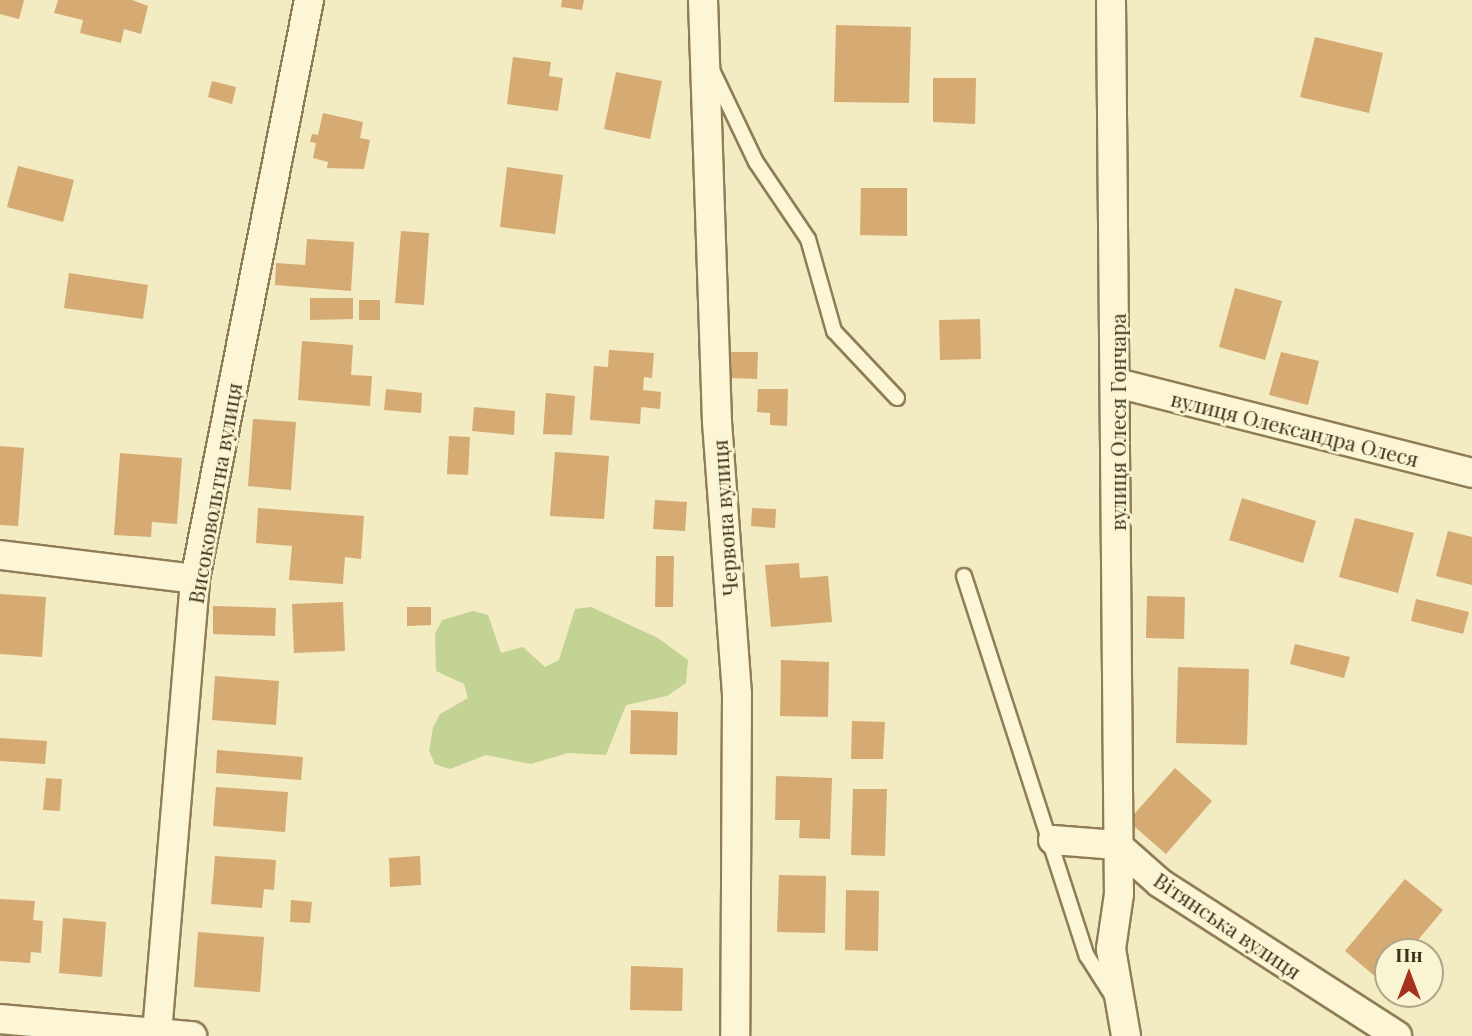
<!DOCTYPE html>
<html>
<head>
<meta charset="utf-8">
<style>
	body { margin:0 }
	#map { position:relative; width:1472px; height:1036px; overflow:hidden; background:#f3ebc1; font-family:"Playfair Display",serif }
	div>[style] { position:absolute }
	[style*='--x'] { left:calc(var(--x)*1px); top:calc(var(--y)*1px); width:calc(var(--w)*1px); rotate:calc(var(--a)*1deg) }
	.green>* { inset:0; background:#c2d394 }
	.building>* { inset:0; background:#d5aa73 }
	.roads { filter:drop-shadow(2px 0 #8f7d56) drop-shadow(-2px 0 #8f7d56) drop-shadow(0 2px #8f7d56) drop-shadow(0 -2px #8f7d56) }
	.service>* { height:14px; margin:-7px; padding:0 7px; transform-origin:7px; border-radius:7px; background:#fcf6d6 }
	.minor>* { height:28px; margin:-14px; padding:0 14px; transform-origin:14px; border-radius:14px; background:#fcf6d6 }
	span { translate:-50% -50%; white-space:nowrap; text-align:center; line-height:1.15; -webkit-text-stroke:5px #f9f4d2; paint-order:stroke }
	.street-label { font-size:21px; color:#3d311c }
	.north { position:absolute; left:1374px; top:938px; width:70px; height:70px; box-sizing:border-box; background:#f9f4d2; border:2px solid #aea689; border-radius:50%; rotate:0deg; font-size:19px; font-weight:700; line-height:28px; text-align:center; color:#3d311c }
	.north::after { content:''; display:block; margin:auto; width:24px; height:32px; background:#a5311f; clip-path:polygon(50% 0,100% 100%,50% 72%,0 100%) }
</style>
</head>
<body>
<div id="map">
	<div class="green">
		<div style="clip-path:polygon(591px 607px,658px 638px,688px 660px,686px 683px,667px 696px,626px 705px,606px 755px,568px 753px,531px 764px,486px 755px,450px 769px,435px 764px,429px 751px,433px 728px,440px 714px,468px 698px,464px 684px,436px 671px,435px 634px,442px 620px,473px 611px,488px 615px,501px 653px,523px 647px,545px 667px,559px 660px,575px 609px)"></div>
	</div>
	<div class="building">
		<div style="clip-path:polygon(0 0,24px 0,19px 19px,0 14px)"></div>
		<div style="clip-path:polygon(58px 0,132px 0,148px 6px,141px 34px,124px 29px,121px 43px,80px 33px,83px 20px,54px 13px)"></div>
		<div style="clip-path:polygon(562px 0,584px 0,582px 10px,561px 7px)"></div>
		<div style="clip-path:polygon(836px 25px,911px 27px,909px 103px,834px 102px)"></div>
		<div style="clip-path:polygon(1315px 37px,1383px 53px,1369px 113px,1300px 97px)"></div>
		<div style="clip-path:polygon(513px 57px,551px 62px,549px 76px,563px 78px,558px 111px,507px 104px)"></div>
		<div style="clip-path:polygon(616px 72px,662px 81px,650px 139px,604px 129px)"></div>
		<div style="clip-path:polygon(933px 78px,976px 78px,975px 124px,933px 122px)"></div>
		<div style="clip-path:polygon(212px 81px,236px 87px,232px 104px,208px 97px)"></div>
		<div style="clip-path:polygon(323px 113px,363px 122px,360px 138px,370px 140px,364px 169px,327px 168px,328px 162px,313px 158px,316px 143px,310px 142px,312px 134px,318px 135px)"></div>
		<div style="clip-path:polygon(18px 166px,74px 180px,63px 222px,7px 207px)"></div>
		<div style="clip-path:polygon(507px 167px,563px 175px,555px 234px,500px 227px)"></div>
		<div style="clip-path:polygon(861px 188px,907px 188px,907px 236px,860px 235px)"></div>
		<div style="clip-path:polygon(401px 231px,429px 233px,424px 305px,395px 303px)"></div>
		<div style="clip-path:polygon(307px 239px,354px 242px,351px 291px,275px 285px,276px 263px,305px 265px)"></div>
		<div style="clip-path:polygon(69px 273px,148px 285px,143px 319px,64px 308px)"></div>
		<div style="clip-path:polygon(1235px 288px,1282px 301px,1265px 360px,1219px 347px)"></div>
		<div style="clip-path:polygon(310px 298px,353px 298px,353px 319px,310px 320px)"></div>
		<div style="clip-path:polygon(359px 300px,380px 300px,380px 320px,359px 320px)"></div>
		<div style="clip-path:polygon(980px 319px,981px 359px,940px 360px,939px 320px)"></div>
		<div style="clip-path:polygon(302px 341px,353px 345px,351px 375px,372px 376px,370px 406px,298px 400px)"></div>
		<div style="clip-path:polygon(609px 350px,654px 353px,652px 378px,644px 377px,643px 390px,661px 392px,660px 409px,641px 407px,640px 424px,590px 420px,594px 366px,608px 367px)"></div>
		<div style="clip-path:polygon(731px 352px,758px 352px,757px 379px,730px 378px)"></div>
		<div style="clip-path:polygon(1281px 352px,1319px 361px,1308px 405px,1269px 395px)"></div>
		<div style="clip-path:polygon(386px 389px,422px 393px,421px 413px,384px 410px)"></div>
		<div style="clip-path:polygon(758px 389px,788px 389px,787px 426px,770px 425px,770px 413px,757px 412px)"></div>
		<div style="clip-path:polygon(546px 393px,575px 396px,572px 435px,543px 434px)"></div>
		<div style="clip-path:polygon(474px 407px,515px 411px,514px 435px,472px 431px)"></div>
		<div style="clip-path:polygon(253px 419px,296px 422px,291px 490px,248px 486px)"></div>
		<div style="clip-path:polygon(449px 436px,470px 437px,468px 475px,447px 474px)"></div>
		<div style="clip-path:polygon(0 446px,24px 448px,18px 526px,0 525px)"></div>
		<div style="clip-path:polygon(555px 452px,609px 456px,604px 519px,550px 516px)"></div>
		<div style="clip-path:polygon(120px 453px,182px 458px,177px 524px,152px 522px,151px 537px,114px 535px)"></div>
		<div style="clip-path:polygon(1242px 498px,1316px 521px,1303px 563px,1229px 540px)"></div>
		<div style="clip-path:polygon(655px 500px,687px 502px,685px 531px,653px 529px)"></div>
		<div style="clip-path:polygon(258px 508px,364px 516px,361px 559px,345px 557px,343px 584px,289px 580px,292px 546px,256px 543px)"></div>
		<div style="clip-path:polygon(752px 508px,776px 509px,775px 528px,751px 526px)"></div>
		<div style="clip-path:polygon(1355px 518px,1414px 533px,1398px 593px,1339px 577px)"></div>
		<div style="clip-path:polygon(1448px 531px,1472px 537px,1472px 585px,1436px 576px)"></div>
		<div style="clip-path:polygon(656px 556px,674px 556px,673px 607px,655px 607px)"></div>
		<div style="clip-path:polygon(799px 563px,800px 578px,828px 576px,832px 622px,771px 627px,765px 565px)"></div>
		<div style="clip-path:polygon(0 594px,46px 597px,42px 657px,0 654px)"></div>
		<div style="clip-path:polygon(1147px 596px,1185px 597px,1184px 639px,1146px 638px)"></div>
		<div style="clip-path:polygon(1416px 599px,1469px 612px,1463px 634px,1411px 621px)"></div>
		<div style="clip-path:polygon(343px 602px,345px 651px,294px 653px,292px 604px)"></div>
		<div style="clip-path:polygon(213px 606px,276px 608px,275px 636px,213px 634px)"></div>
		<div style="clip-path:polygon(407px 607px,431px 607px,431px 625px,407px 626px)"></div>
		<div style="clip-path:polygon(1295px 644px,1350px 657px,1344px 678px,1290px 664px)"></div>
		<div style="clip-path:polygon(781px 660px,829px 662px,828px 717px,780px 716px)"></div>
		<div style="clip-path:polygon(1178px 667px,1249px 669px,1247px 745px,1176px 743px)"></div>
		<div style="clip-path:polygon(215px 676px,279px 681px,276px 725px,212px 720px)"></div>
		<div style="clip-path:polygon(631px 710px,678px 712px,677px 755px,630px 754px)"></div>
		<div style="clip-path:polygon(852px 721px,885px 722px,883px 759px,851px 759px)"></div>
		<div style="clip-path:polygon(0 738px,47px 741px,45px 764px,0 761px)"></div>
		<div style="clip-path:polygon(217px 750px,303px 757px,301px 780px,216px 773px)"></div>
		<div style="clip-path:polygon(1175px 768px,1212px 801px,1166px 854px,1128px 821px)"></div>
		<div style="clip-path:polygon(776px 776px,832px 778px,830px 839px,799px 838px,800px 820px,775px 820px)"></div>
		<div style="clip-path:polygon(46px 778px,62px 779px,60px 811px,43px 810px)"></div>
		<div style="clip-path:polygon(216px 787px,288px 792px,285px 832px,213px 826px)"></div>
		<div style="clip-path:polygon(853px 789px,887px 789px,885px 856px,851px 855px)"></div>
		<div style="clip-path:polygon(215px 856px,276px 860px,274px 890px,264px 889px,262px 908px,211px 904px)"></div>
		<div style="clip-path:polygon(420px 856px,421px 885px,390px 887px,389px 858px)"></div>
		<div style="clip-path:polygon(779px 875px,826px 876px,825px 933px,777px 932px)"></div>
		<div style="clip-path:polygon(1405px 879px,1443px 910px,1408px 952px,1388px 952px,1383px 983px,1345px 951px)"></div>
		<div style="clip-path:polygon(846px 890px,879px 891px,878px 951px,845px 950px)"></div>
		<div style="clip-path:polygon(0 899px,35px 901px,33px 920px,43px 921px,41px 953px,31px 952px,30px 963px,0 961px)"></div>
		<div style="clip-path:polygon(291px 900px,312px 902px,310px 923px,290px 922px)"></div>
		<div style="clip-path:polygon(63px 918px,106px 922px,102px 977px,59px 973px)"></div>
		<div style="clip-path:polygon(198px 932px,264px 937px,260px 992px,194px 987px)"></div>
		<div style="clip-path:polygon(631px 966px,683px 968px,682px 1011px,630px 1010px)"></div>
	</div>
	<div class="roads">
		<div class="service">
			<div style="--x:713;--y:72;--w:100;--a:64.5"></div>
			<div style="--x:756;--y:162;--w:93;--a:56"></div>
			<div style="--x:808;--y:239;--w:96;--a:74.2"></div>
			<div style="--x:834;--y:331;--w:92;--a:46.8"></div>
			<div style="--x:964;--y:576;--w:399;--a:72.1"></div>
			<div style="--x:1087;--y:956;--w:49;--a:57.6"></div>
		</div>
		<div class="minor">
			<div style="--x:703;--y:0;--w:422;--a:88.1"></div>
			<div style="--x:717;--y:422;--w:274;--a:85.8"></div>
			<div style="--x:737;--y:695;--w:341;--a:90.3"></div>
			<div style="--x:1111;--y:0;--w:894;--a:89.49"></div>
			<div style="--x:1119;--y:894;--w:56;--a:98.3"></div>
			<div style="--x:1111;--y:949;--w:88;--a:80.2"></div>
			<div style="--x:1117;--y:383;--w:366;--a:14.2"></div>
			<div style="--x:0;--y:555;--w:196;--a:7"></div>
			<div style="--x:1053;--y:840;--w:64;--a:4.5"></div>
			<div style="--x:1117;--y:845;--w:57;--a:41.5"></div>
			<div style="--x:1160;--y:883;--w:282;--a:32.8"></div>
			<div style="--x:0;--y:1019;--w:193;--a:5.1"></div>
			<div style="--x:157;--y:1033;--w:456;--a:-85.2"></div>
			<div style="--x:195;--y:579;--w:590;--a:-78.86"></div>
		</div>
	</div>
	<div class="street-label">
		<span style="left:1117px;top:422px;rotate:-90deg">вулиця Олеся Гончара</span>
		<span style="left:1295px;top:428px;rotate:14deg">вулиця Олександра Олеся</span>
		<span style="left:214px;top:493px;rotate:-80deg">Високовольтна вулиця</span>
		<span style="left:724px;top:518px;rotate:-94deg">Червона вулиця</span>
		<span style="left:1228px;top:925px;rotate:34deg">Вітянська вулиця</span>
	</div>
	<div class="north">Пн</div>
</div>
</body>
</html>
